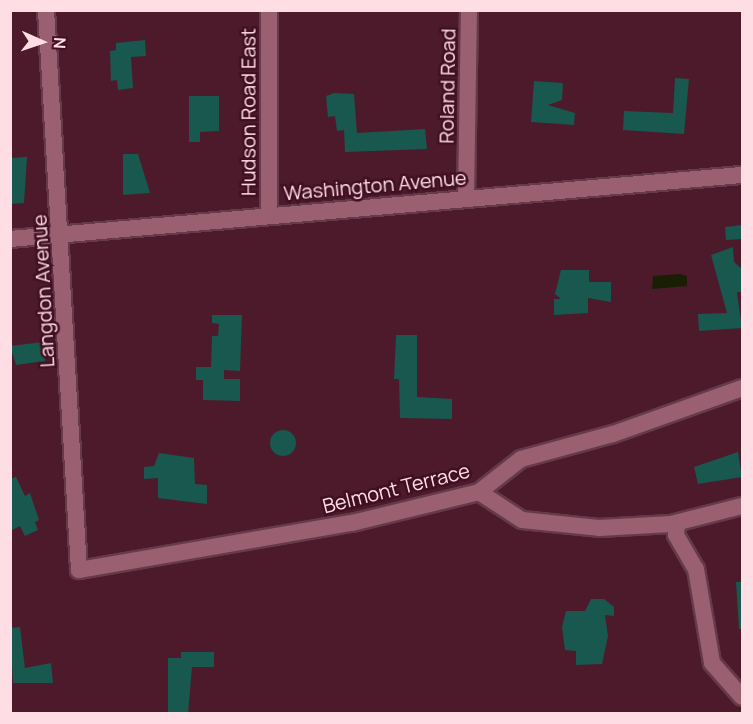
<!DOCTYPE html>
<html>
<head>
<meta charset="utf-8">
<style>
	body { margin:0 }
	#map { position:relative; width:753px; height:724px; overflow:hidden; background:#4c1a2b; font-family:Manrope,sans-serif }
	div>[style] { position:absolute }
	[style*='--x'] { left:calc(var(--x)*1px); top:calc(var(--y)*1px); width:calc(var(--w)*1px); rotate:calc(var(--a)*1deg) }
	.water>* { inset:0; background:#191f03 }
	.building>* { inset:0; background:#18584e }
	.round { border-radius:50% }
	.roads { filter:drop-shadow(2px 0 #653a4a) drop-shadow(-2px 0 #653a4a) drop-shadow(0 2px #653a4a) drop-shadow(0 -2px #653a4a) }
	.minor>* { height:16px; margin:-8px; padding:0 8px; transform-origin:8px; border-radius:8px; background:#9a6072 }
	span { translate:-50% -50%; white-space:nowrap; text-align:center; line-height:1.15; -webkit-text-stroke:5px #400f22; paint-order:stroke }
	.street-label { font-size:20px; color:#ffdde5 }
	.frame { position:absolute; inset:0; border:12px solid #ffdde5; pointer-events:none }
	.north { position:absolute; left:12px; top:12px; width:60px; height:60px; -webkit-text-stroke:4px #400f22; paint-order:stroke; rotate:93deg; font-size:16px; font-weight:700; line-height:24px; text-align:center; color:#ffdde5 }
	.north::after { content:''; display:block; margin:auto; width:21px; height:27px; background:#ffdde5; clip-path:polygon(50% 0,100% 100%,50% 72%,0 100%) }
</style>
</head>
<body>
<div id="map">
	<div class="water">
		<div style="clip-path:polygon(680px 274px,687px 276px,687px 286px,652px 289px,653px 276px)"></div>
	</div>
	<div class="building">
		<div style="clip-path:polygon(145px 40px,146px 56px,131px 57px,133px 88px,118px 90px,117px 80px,111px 81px,110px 51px,116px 50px,116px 43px)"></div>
		<div style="clip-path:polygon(675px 78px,689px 79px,684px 134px,623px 130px,624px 111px,673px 113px)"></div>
		<div style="clip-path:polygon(534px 81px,563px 83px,562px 100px,548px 105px,575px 113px,574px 125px,531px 122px)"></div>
		<div style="clip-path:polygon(334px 93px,354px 94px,357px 133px,425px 129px,427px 149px,345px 152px,344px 130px,337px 131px,335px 116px,328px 117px,326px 96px)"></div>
		<div style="clip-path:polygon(189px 96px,219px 96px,219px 131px,200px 132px,200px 142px,189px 142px)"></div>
		<div style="clip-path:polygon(123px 154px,138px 154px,150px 193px,123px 195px)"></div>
		<div style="clip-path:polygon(27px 157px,24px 203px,10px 204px,10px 158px)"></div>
		<div style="clip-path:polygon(742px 225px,742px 239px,726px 240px,725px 227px)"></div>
		<div style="clip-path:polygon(733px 247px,734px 262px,742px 269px,741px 292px,737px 292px,742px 328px,699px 331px,698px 314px,727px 313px,711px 255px)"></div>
		<div style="clip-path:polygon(561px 270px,589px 270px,589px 282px,611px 282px,611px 302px,588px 298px,588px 313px,554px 315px,554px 299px,561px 299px,555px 294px)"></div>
		<div style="clip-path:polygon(212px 315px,242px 315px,240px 371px,224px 370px,224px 379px,240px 379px,240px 401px,203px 400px,203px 380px,196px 380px,196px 367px,211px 367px,212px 336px,218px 336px,219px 324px,212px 323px)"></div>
		<div style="clip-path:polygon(396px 335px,417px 335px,417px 397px,452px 399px,452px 419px,400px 418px,399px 379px,394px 379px)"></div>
		<div style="clip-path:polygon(43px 342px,45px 361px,16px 365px,10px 346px)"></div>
		<div class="round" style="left:270px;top:430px;width:26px;height:26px"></div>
		<div style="clip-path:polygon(738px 452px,742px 477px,698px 484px,694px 467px)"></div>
		<div style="clip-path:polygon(159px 453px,194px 458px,195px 484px,207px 485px,207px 504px,158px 498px,158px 478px,144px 479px,144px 467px,154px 466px)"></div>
		<div style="clip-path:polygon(16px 477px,25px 496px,30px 493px,39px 520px,35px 522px,38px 530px,25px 536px,20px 526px,10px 531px,10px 479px)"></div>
		<div style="clip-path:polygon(736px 582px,742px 582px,742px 629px,739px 629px)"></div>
		<div style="clip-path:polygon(591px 599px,604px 599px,614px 607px,614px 616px,605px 615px,608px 636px,602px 664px,576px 665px,576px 651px,565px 650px,562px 627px,566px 611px,585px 611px)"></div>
		<div style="clip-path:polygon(20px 627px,25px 668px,51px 663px,53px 683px,13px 683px,10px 628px)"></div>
		<div style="clip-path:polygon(181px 652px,214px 652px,214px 667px,192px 667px,188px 714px,168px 714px,168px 658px,181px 658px)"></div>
	</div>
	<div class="roads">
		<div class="minor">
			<div style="--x:46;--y:10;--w:561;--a:86.63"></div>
			<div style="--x:79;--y:570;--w:277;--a:-9.8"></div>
			<div style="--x:352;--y:523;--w:131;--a:-13.7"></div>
			<div style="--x:479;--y:492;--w:53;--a:-38.2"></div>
			<div style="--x:521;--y:459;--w:95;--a:-15.2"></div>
			<div style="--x:613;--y:434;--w:137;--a:-19.6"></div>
			<div style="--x:466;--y:198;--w:188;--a:-89.1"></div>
			<div style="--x:269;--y:214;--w:204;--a:-90"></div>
			<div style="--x:10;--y:239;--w:735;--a:-5"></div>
			<div style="--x:479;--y:492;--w:51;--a:33.1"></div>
			<div style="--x:522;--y:520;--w:77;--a:5.9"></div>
			<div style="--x:599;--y:528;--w:72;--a:-3.2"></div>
			<div style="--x:671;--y:524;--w:73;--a:-14.2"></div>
			<div style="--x:677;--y:523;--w:12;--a:95"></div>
			<div style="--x:676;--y:535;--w:39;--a:60"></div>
			<div style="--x:696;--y:569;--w:95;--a:80.3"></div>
			<div style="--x:712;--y:663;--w:45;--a:48.6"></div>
		</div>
	</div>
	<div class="street-label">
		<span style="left:447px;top:86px;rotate:-89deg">Roland Road</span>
		<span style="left:248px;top:112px;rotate:-90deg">Hudson Road East</span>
		<span style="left:375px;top:185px;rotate:-5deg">Washington Avenue</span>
		<span style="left:43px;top:291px;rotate:-93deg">Langdon Avenue</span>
		<span style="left:396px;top:488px;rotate:-14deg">Belmont Terrace</span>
	</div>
	<div class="frame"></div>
	<div class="north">N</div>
</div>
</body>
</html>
